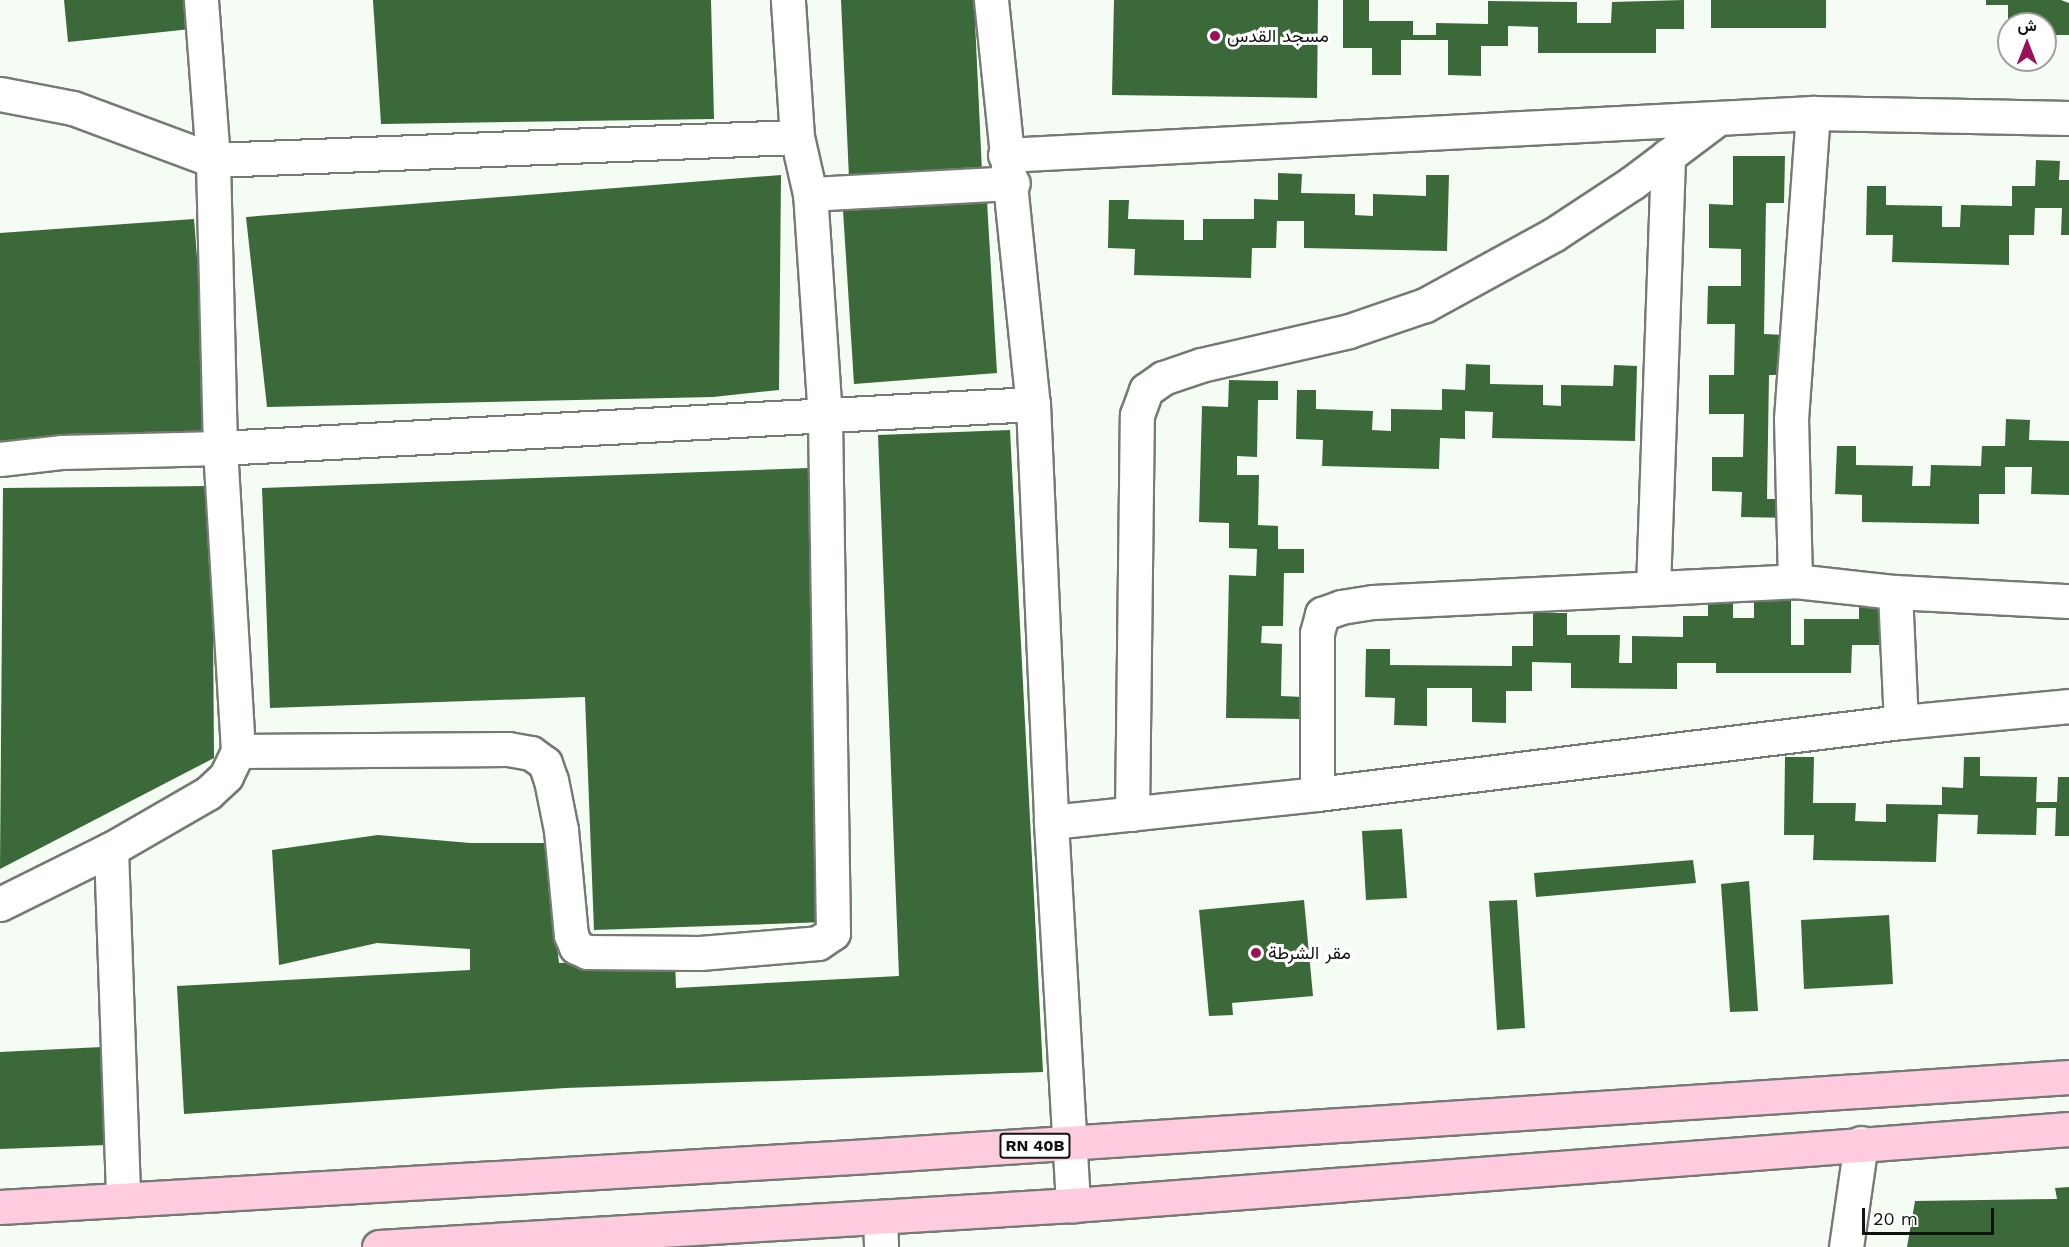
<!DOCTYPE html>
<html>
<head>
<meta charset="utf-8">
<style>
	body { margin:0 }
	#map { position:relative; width:2069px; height:1247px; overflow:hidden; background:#f5fcf4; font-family:"Work Sans",Vazirmatn,sans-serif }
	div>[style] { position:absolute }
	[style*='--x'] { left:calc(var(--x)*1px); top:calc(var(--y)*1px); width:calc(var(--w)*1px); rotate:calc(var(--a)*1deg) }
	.building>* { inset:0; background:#3b6939 }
	.roads { filter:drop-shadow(2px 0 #757b74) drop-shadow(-2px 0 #757b74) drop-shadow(0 2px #757b74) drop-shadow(0 -2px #757b74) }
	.minor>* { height:33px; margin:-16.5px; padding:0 16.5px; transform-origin:16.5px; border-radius:16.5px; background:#fff }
	.major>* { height:33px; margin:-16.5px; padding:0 16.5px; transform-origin:16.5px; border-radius:16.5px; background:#ffccdf }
	.dots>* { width:16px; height:16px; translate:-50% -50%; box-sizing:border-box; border:3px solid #fff; border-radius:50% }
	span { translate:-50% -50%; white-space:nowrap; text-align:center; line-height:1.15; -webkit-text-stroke:6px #fff; paint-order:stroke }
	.shield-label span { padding:2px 4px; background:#fff; border:2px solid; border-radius:4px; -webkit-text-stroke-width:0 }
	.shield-label { font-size:16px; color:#111310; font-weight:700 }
	.poi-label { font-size:18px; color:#111310 }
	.left { translate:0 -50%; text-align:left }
	.north { position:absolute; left:1997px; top:12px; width:60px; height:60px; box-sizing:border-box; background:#fff; border:2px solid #a0a19f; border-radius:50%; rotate:0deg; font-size:16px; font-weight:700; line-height:24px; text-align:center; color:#111310 }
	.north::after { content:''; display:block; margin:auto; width:21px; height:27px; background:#9d0f5b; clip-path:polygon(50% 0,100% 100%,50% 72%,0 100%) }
	.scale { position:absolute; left:1862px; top:1208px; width:132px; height:27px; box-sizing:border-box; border:3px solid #111310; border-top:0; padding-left:8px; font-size:18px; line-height:21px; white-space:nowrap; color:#111310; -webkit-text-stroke:4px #fff; paint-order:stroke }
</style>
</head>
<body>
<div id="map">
	<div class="building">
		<div style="clip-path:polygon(64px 0,188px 0,191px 29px,68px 42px)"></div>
		<div style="clip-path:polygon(373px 0,711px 0,714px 119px,381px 124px)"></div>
		<div style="clip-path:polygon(841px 0,974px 0,982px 172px,849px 178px)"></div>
		<div style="clip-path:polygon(1114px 0,1318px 0,1317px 98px,1112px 95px)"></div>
		<div style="clip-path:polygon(1343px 0,1369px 0,1369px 21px,1413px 21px,1413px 35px,1436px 35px,1436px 23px,1488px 24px,1488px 1px,1577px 2px,1577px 23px,1611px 23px,1612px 2px,1684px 0,1684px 29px,1656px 29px,1656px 53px,1538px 53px,1538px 27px,1508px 26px,1508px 46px,1481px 46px,1481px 76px,1448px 75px,1448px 40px,1401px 40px,1401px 75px,1372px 75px,1372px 48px,1343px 48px)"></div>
		<div style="clip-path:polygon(1711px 0,1826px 0,1826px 28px,1711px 28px)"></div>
		<div style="clip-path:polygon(1986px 0,2061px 0,2069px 3px,2069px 35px,2045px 35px,2045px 24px,2008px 24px,2008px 5px,1986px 5px)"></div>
		<div style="clip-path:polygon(1733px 156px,1785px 156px,1784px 203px,1766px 203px,1764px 334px,1786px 335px,1786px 375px,1769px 375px,1767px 499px,1788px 499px,1788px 518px,1741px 517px,1742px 492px,1712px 491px,1712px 457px,1743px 457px,1744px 414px,1709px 414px,1709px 375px,1734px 375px,1735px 324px,1707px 324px,1708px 286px,1741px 286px,1741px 249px,1709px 248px,1709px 204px,1733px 205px)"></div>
		<div style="clip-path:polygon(2036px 160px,2060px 161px,2059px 180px,2069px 180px,2069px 235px,2061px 235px,2062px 208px,2035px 208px,2034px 235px,2009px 235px,2009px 265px,1892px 262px,1893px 235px,1866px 235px,1867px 186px,1886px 186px,1886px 205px,1942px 206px,1942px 227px,1960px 227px,1961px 205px,2012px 206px,2012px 186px,2035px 186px)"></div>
		<div style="clip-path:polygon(1278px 173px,1302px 174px,1301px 193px,1355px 194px,1355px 215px,1373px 216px,1373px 194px,1426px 196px,1426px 175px,1449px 175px,1447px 251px,1304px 248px,1304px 221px,1277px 221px,1276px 248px,1252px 248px,1251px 278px,1134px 275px,1135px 249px,1108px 248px,1109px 200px,1129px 200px,1128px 219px,1184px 220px,1184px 240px,1203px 240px,1203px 219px,1254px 219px,1254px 199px,1278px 200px)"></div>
		<div style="clip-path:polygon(781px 175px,779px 390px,713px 397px,267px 407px,246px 217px)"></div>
		<div style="clip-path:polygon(987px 201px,997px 373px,854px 384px,843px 210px)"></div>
		<div style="clip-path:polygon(194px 219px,211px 435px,0 451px,0 233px)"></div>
		<div style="clip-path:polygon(1466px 364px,1490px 365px,1490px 384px,1543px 385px,1543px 405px,1561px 406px,1561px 385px,1613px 386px,1614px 365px,1637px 366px,1635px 441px,1492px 438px,1493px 412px,1465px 411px,1465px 439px,1440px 438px,1439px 469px,1322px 466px,1323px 440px,1296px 439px,1297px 390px,1316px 390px,1316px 409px,1373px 411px,1372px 430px,1391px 431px,1391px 409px,1442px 410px,1442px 389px,1465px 390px)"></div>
		<div style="clip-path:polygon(1229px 380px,1278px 381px,1278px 400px,1258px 400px,1257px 457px,1237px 456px,1237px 475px,1259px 475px,1258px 525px,1278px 526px,1278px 549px,1304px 549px,1304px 573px,1284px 573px,1283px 626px,1262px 626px,1261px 643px,1282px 644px,1281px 696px,1303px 697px,1302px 719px,1226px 718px,1229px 575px,1256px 576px,1257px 549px,1229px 548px,1229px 523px,1199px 522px,1202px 406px,1228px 407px)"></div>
		<div style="clip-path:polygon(2006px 419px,2030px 420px,2029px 440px,2069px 441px,2069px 495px,2031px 494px,2032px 467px,2005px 467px,2005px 494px,1979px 494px,1979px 524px,1862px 522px,1862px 495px,1835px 494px,1837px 446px,1856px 446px,1856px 465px,1913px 466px,1912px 486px,1930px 486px,1931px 465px,1981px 466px,1982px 446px,2005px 446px)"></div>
		<div style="clip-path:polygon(1010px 430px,1043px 1072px,565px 1088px,184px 1114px,177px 986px,470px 970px,470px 949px,377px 943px,279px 965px,272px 850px,378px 835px,470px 843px,545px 843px,559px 963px,675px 960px,676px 988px,899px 976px,878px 435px)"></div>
		<div style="clip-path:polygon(809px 468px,826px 922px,594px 930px,585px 697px,270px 708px,262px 488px)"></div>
		<div style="clip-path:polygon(212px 486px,214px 758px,0 869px,3px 488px)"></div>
		<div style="clip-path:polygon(1708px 598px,1733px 598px,1733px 618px,1754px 618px,1754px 598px,1791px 598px,1791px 645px,1804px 645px,1804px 619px,1859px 619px,1859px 600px,1880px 600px,1880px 645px,1852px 645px,1851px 673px,1716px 673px,1716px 663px,1677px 663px,1677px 689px,1571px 688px,1571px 663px,1532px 662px,1532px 691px,1506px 691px,1506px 723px,1472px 722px,1472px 688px,1427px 688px,1427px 726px,1394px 725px,1395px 698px,1365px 697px,1366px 649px,1390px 649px,1390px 665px,1512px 666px,1512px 646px,1533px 646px,1533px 613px,1567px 613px,1567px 635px,1620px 635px,1619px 663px,1632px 663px,1632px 636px,1683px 637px,1683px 616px,1708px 616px)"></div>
		<div style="clip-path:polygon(1785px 757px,1814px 757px,1813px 803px,1856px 803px,1855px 821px,1886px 822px,1886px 804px,1942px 805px,1942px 787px,1963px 788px,1964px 757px,1980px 757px,1980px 776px,2037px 777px,2036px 802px,2057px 802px,2058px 777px,2069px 777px,2069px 836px,2055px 836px,2056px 808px,2037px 808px,2036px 835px,1977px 834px,1978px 815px,1938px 814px,1936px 862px,1813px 860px,1814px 835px,1784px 835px)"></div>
		<div style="clip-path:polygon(1402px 829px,1407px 898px,1366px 900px,1362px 831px)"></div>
		<div style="clip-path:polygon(1693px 860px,1696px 883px,1536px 897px,1534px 873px)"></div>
		<div style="clip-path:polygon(1749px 881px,1758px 1011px,1730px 1012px,1721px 884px)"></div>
		<div style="clip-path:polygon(1304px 900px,1313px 996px,1232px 1003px,1233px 1015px,1209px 1016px,1199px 910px)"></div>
		<div style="clip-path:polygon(1517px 900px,1525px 1028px,1497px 1030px,1489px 901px)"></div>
		<div style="clip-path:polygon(1889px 915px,1893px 984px,1804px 989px,1801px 920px)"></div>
		<div style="clip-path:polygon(102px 1047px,107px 1145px,0 1149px,0 1052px)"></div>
		<div style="clip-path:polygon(2069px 1187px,2069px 1247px,1907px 1247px,1915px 1201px,2057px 1199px,2055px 1188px)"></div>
	</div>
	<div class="roads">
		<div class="minor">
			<div style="--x:991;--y:0;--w:406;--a:84.1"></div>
			<div style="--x:1033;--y:404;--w:418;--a:87.5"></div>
			<div style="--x:1051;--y:822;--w:384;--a:86.7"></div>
			<div style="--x:0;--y:94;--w:74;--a:10.9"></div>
			<div style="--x:73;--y:108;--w:149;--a:20.4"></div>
			<div style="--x:213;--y:160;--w:584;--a:-2.26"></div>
			<div style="--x:1005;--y:155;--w:809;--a:-2.98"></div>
			<div style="--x:1813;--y:113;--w:256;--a:1.1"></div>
			<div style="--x:810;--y:194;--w:203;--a:-3.1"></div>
			<div style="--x:0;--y:459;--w:61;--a:-6.5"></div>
			<div style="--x:61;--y:452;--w:159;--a:-1.4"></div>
			<div style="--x:220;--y:448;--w:814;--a:-3.1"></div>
			<div style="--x:1795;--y:581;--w:162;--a:-91.4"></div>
			<div style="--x:1791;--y:419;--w:307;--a:-85.9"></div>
			<div style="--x:1653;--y:588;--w:433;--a:-88"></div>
			<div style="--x:1895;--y:592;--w:130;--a:87.4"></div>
			<div style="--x:238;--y:751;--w:270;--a:-0.4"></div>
			<div style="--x:508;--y:749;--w:23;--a:10"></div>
			<div style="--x:531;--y:753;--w:17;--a:36"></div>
			<div style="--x:545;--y:763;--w:18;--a:71"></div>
			<div style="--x:551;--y:780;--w:51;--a:78.7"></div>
			<div style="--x:561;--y:830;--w:105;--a:84.6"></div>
			<div style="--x:571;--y:935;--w:13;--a:67"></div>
			<div style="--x:576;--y:947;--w:12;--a:24"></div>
			<div style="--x:587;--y:952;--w:113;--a:0.5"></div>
			<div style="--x:700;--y:953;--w:118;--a:-4.8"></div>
			<div style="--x:818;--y:943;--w:18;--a:-34"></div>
			<div style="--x:833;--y:933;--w:515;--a:-90.89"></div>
			<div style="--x:825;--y:418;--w:225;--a:-93.8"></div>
			<div style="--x:810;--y:194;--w:58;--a:-102.8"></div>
			<div style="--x:797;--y:137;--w:137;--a:-93.8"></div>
			<div style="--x:1317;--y:794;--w:161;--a:-90"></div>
			<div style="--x:1317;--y:633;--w:20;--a:-75"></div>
			<div style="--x:1322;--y:614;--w:20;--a:-20"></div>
			<div style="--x:1341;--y:607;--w:32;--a:-9"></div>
			<div style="--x:1373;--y:602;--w:423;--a:-2.8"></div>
			<div style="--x:1795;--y:581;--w:101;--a:6.3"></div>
			<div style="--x:1895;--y:592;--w:174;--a:3"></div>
			<div style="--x:1132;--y:814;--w:399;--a:-89.3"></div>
			<div style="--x:1137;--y:415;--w:27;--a:-70"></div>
			<div style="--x:1146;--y:390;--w:21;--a:-35"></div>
			<div style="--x:1163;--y:378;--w:40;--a:-18.9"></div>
			<div style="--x:1201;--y:365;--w:152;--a:-12.9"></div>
			<div style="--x:1349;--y:331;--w:80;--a:-18.9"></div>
			<div style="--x:1425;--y:305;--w:146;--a:-28.7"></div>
			<div style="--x:1553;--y:235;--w:95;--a:-33.4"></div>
			<div style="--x:1632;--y:183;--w:106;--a:-37"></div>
			<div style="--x:1051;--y:822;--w:267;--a:-6"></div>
			<div style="--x:1317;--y:794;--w:588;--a:-7.03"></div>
			<div style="--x:1901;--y:722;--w:169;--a:-5.4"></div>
			<div style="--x:111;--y:849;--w:351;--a:88"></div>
			<div style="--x:0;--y:904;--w:124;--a:-26.4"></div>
			<div style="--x:111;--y:849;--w:112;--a:-30"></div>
			<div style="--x:208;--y:793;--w:25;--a:-43"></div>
			<div style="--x:226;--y:776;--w:28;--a:-64"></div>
			<div style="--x:238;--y:751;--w:304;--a:-93.4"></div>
			<div style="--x:220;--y:448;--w:288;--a:-91.4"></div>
			<div style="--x:213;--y:160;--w:160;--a:-94.3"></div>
			<div style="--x:880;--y:1217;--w:30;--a:88"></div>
			<div style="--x:1846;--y:1247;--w:105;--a:-81.8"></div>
		</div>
		<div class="major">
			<div style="--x:0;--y:1207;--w:854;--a:-3.35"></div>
			<div style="--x:853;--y:1157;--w:1219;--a:-3.76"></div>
			<div style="--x:379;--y:1247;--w:695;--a:-3.46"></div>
			<div style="--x:1073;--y:1205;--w:999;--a:-4.36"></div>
		</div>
	</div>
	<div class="dots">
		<div style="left:1215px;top:36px;background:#9d0f5b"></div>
		<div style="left:1256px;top:953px;background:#9d0f5b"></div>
	</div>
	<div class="shield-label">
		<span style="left:1035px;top:1146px">RN 40B</span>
	</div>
	<div class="poi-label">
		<span class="left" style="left:1227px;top:36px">مسجد القدس</span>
		<span class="left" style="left:1268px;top:953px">مقر الشرطة</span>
	</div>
	<div class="north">ش</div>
	<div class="scale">20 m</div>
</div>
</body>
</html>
